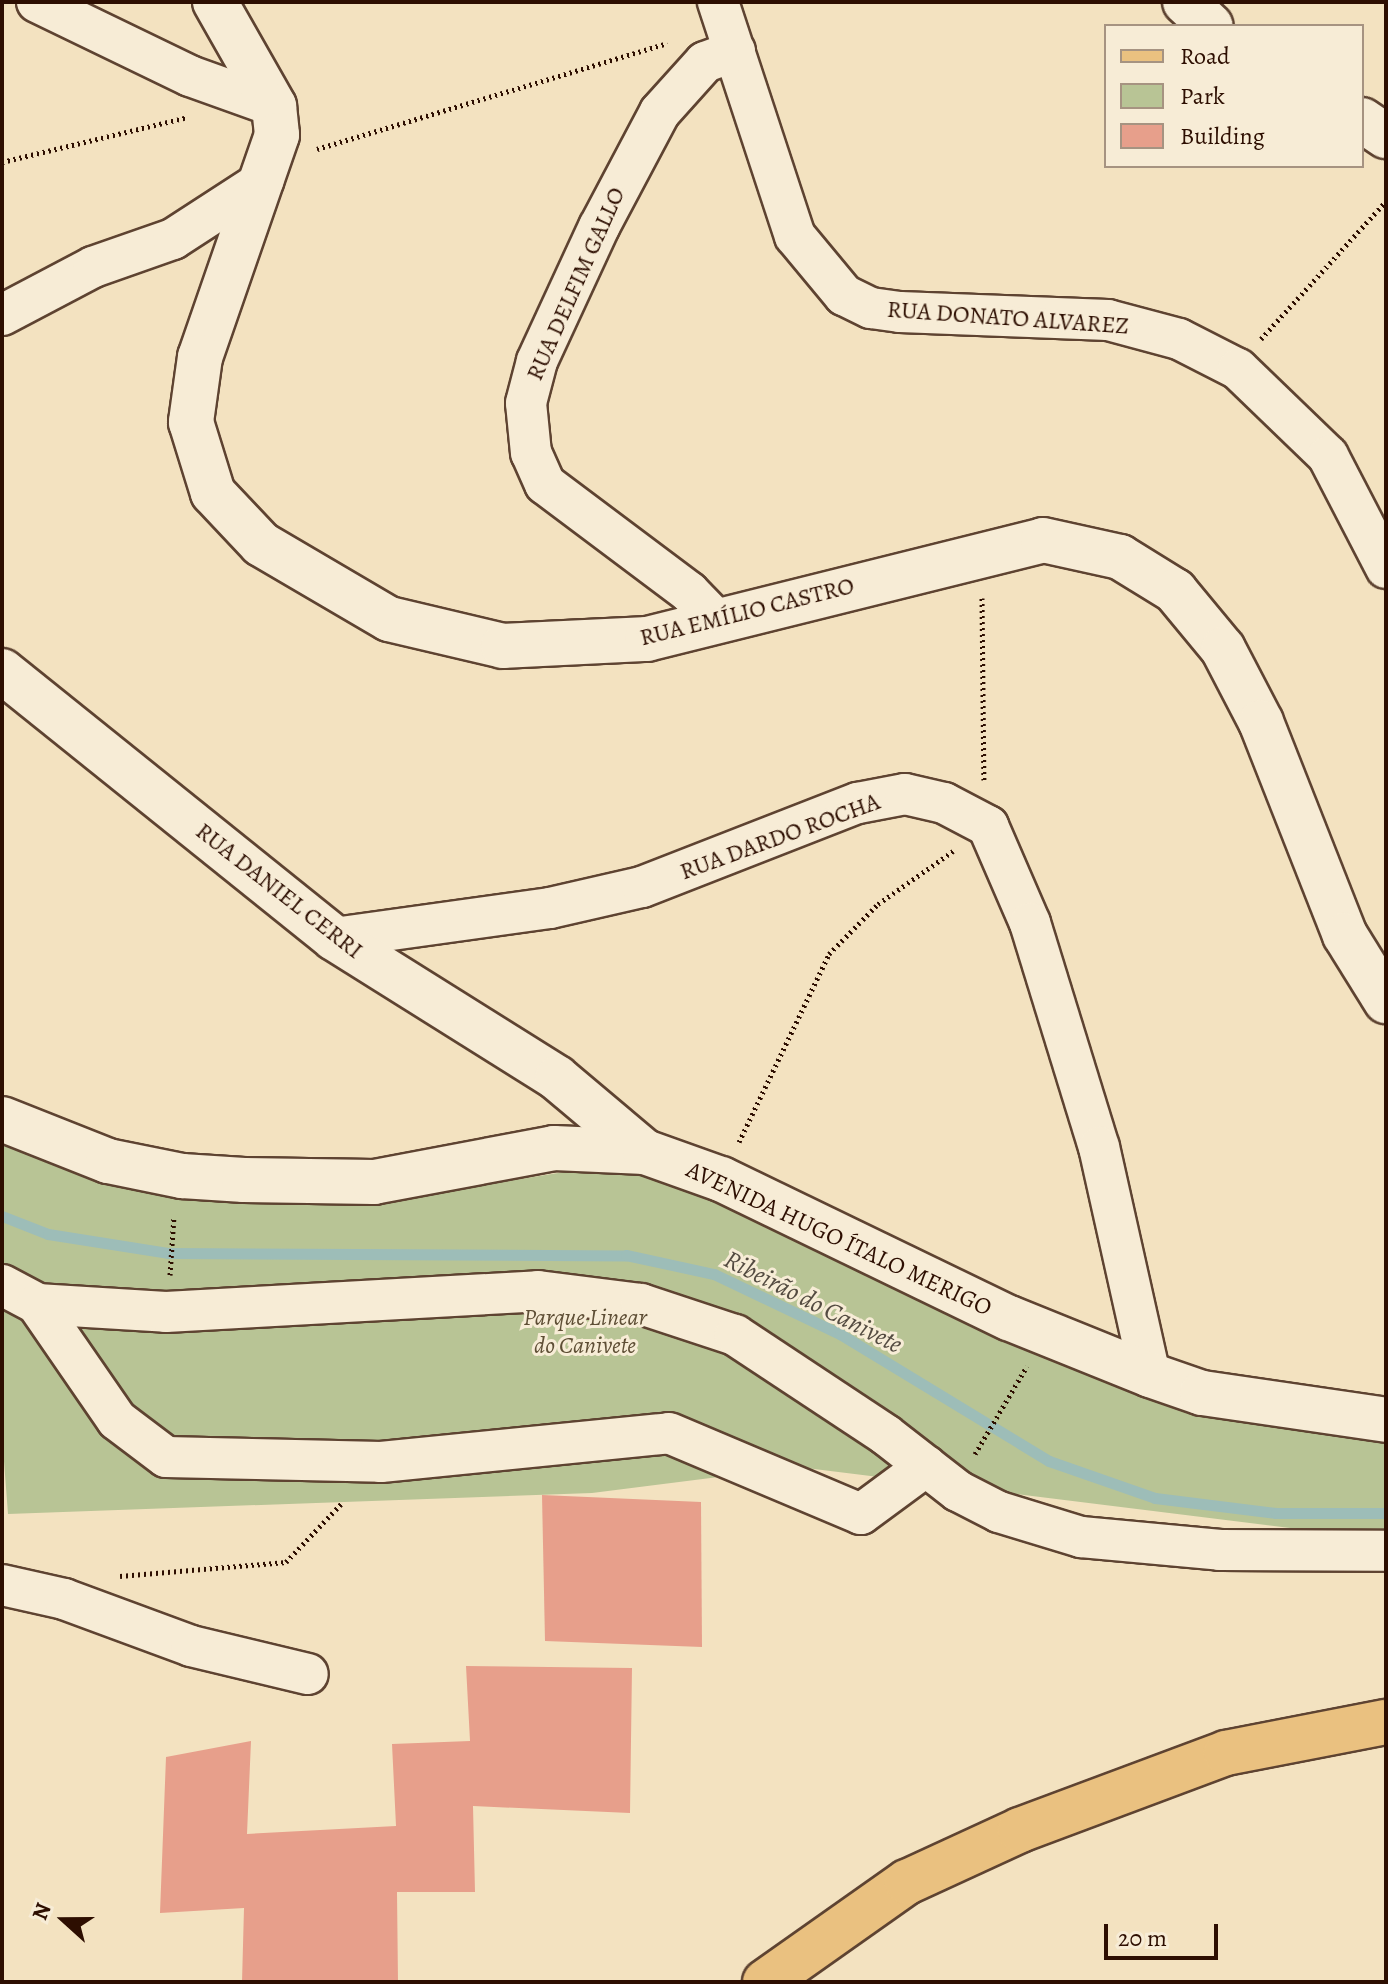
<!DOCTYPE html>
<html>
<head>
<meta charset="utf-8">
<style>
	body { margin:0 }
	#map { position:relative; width:1388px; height:1984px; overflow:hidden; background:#f3e2c0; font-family:Alegreya,serif }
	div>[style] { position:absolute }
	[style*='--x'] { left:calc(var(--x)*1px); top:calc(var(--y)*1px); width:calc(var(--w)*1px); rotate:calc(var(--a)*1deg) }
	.green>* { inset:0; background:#b8c495 }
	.stream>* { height:11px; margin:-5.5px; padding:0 5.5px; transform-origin:5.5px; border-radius:5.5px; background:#9dbdb8 }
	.building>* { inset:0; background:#e79f8b }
	.path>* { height:5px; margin-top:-2.5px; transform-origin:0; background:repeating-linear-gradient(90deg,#2d0e01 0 2px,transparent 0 6px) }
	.roads { filter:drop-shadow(2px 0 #5e4331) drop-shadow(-2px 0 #5e4331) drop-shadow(0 2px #5e4331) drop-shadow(0 -2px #5e4331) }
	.street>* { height:40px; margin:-20px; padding:0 20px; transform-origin:20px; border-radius:20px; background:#f7ecd6 }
	.secondary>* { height:44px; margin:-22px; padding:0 22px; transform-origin:22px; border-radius:22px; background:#f7ecd6 }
	.primary>* { height:44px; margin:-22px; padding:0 22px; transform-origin:22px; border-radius:22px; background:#eac180 }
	span { translate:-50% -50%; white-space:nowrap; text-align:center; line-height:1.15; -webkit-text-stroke:6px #f7ecd6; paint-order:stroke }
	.street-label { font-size:24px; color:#2d0e01 }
	.park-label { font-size:24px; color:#5e4e35; font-style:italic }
	.water-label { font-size:26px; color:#544b41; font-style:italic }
	.frame { position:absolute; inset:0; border:4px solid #2d0e01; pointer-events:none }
	.legend { position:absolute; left:1104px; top:24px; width:260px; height:144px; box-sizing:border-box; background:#f7ecd6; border:2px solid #a69381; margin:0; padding:10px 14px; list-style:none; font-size:24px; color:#2d0e01 }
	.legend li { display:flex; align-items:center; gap:16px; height:40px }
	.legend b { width:40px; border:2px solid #a69381 }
	.north { position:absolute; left:24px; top:1880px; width:80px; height:80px; -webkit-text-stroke:6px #f7ecd6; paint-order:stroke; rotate:291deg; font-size:22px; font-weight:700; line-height:32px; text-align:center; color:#2d0e01 }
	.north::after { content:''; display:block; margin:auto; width:28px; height:36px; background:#2d0e01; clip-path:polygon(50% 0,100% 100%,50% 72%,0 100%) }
	.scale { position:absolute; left:1104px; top:1924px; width:114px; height:36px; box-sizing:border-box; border:4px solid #2d0e01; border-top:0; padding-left:10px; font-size:24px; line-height:28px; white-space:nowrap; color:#2d0e01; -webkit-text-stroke:6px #f7ecd6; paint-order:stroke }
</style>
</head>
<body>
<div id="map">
	<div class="green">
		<div style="clip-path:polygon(2px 1137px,381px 1201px,577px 1170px,651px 1169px,1012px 1335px,1386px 1427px,1386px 1540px,798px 1467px,592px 1493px,8px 1514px,2px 1435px)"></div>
	</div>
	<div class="stream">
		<div style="--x:2;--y:1216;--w:49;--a:21.4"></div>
		<div style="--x:48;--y:1234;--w:121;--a:9"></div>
		<div style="--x:168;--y:1253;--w:458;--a:0.3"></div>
		<div style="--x:626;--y:1255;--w:90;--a:12.2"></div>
		<div style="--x:714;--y:1274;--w:140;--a:25.5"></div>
		<div style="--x:840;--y:1334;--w:245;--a:31.3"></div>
		<div style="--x:1049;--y:1461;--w:112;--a:19.2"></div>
		<div style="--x:1155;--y:1498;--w:122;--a:7.1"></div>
		<div style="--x:1276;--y:1513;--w:110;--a:0"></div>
	</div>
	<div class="building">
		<div style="clip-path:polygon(542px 1495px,701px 1502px,702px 1647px,545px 1641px)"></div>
		<div style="clip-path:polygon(466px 1666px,632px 1668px,630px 1813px,473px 1806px,475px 1892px,397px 1892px,398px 1982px,242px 1982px,244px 1908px,160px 1913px,166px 1757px,251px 1741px,247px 1834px,396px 1826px,392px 1744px,470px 1741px)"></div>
	</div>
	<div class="path">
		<div style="--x:317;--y:149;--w:366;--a:-16.8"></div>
		<div style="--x:2;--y:162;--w:191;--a:-13.6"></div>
		<div style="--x:1261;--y:339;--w:186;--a:-47.8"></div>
		<div style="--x:982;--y:598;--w:182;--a:89.4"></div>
		<div style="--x:739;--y:1142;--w:208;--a:-64.4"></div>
		<div style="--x:829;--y:954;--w:70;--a:-45.6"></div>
		<div style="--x:878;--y:904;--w:92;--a:-35.2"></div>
		<div style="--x:170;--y:1275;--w:58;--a:-86.1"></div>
		<div style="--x:975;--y:1454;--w:102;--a:-59.4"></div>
		<div style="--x:120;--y:1576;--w:167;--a:-4.8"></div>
		<div style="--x:286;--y:1562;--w:83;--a:-46.5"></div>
	</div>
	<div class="roads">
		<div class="street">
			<div style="--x:37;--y:2;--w:170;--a:25.8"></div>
			<div style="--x:190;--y:76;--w:89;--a:19.7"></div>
			<div style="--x:718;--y:2;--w:246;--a:71.8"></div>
			<div style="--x:795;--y:236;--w:77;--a:50.3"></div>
			<div style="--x:844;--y:295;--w:30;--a:26"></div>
			<div style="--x:871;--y:308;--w:29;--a:8"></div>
			<div style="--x:900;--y:312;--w:208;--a:2.2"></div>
			<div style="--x:1108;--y:320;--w:73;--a:15"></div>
			<div style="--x:1179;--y:339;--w:66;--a:27"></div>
			<div style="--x:1238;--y:369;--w:125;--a:44"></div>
			<div style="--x:1328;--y:456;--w:126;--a:62.6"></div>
			<div style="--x:2;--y:315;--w:103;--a:-27.8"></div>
			<div style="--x:93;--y:267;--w:85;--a:-19.3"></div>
			<div style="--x:173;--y:239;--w:108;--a:-33"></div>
			<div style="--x:718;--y:622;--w:42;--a:-134"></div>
			<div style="--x:689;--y:592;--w:180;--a:-143.1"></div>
			<div style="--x:545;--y:484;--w:34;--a:-114"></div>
			<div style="--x:531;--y:453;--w:50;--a:-95.7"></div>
			<div style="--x:526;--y:403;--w:43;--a:-75.3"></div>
			<div style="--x:537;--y:361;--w:148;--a:-65.2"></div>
			<div style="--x:599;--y:227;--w:130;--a:-62.1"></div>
			<div style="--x:660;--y:112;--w:67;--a:-48"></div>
			<div style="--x:705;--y:62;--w:32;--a:-20"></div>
			<div style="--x:334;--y:938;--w:218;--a:-7.9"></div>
			<div style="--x:550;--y:908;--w:94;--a:-12.9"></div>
			<div style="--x:642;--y:887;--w:232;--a:-21.3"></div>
			<div style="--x:858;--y:803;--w:48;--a:-10.8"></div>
			<div style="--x:905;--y:794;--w:40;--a:13"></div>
			<div style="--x:944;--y:803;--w:50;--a:27.6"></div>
			<div style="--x:988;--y:826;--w:106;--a:66.6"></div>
			<div style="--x:1030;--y:923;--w:234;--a:72.9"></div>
			<div style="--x:1099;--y:1147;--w:234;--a:77.4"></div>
			<div style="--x:2;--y:1285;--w:40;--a:28"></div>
			<div style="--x:37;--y:1304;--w:129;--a:3.5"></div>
			<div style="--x:166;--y:1312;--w:373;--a:-3.2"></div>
			<div style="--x:538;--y:1291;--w:104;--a:7.2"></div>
			<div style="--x:641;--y:1304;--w:99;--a:18.3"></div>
			<div style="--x:735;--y:1335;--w:181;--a:33.5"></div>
			<div style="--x:886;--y:1435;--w:91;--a:37.9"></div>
			<div style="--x:958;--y:1491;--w:46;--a:27.1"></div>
			<div style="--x:999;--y:1512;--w:86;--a:17"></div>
			<div style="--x:1081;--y:1537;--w:140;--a:5.3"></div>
			<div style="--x:1220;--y:1550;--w:166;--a:0.3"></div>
			<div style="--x:37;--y:1304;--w:141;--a:55.4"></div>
			<div style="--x:117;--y:1420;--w:61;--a:37.1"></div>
			<div style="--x:166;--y:1457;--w:215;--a:1.3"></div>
			<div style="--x:381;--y:1462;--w:289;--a:-5.7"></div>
			<div style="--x:669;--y:1433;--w:208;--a:22.9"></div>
			<div style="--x:861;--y:1514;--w:81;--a:-36.4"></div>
			<div style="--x:2;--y:1585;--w:64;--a:12.7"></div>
			<div style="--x:64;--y:1599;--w:135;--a:20.3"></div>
			<div style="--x:191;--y:1646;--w:120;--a:13.5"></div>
		</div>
		<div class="secondary">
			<div style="--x:215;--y:2;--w:120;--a:60.4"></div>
			<div style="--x:274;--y:106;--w:29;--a:84"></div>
			<div style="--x:277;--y:135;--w:235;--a:109.1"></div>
			<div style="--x:200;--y:357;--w:66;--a:97.9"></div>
			<div style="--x:191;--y:422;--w:74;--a:72.8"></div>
			<div style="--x:213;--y:493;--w:70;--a:46.7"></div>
			<div style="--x:261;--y:544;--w:148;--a:30.4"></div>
			<div style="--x:389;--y:619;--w:117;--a:13.3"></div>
			<div style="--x:503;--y:646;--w:144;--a:-2.8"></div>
			<div style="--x:647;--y:639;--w:408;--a:-14"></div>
			<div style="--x:1043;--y:540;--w:79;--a:12.4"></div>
			<div style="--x:1120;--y:557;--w:65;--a:31.7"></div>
			<div style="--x:1175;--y:591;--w:75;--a:50.4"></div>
			<div style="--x:1223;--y:649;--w:82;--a:62.5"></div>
			<div style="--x:1261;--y:722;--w:229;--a:68.5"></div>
			<div style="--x:1345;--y:935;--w:78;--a:58.2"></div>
			<div style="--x:1185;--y:2;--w:35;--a:43"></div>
			<div style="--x:1362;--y:120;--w:29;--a:34"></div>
			<div style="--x:2;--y:671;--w:426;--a:38.8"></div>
			<div style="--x:334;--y:938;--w:263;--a:32.1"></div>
			<div style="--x:557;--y:1078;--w:115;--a:40.1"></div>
			<div style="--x:2;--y:1119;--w:114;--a:21.6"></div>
			<div style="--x:108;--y:1161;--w:76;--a:11.5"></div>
			<div style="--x:182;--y:1176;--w:62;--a:3.7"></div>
			<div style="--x:244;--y:1180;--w:130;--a:0.9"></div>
			<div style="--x:374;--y:1182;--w:183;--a:-10.7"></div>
			<div style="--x:554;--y:1148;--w:91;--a:2.5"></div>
			<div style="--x:645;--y:1152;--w:81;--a:19.6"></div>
			<div style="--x:721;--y:1179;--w:320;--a:25.8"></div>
			<div style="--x:1009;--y:1318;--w:152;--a:22"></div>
			<div style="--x:1150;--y:1375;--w:55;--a:19.1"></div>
			<div style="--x:1202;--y:1393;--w:186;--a:8.3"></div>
		</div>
		<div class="primary">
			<div style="--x:765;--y:1982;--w:174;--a:-35.2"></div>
			<div style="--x:907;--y:1882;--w:124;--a:-24.7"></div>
			<div style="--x:1020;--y:1830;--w:220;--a:-20.5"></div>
			<div style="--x:1226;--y:1753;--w:163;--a:-11"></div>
		</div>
	</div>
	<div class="street-label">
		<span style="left:576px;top:284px;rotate:-66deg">RUA DELFIM GALLO</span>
		<span style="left:1008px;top:318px;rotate:4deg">RUA DONATO ALVAREZ</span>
		<span style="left:747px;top:612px;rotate:-14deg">RUA EMÍLIO CASTRO</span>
		<span style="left:780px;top:837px;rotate:-20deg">RUA DARDO ROCHA</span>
		<span style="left:279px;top:891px;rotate:38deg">RUA DANIEL CERRI</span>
		<span style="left:839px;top:1239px;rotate:25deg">AVENIDA HUGO ÍTALO MERIGO</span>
	</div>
	<div class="park-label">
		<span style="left:585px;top:1332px">Parque Linear<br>do Canivete</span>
	</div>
	<div class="water-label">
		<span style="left:813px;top:1302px;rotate:27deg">Ribeirão do Canivete</span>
	</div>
	<div class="frame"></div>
	<ul class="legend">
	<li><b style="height:10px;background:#eac180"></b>Road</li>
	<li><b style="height:22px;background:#b8c495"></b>Park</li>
	<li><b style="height:22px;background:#e79f8b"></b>Building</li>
	</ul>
	<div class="north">N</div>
	<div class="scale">20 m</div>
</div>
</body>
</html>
